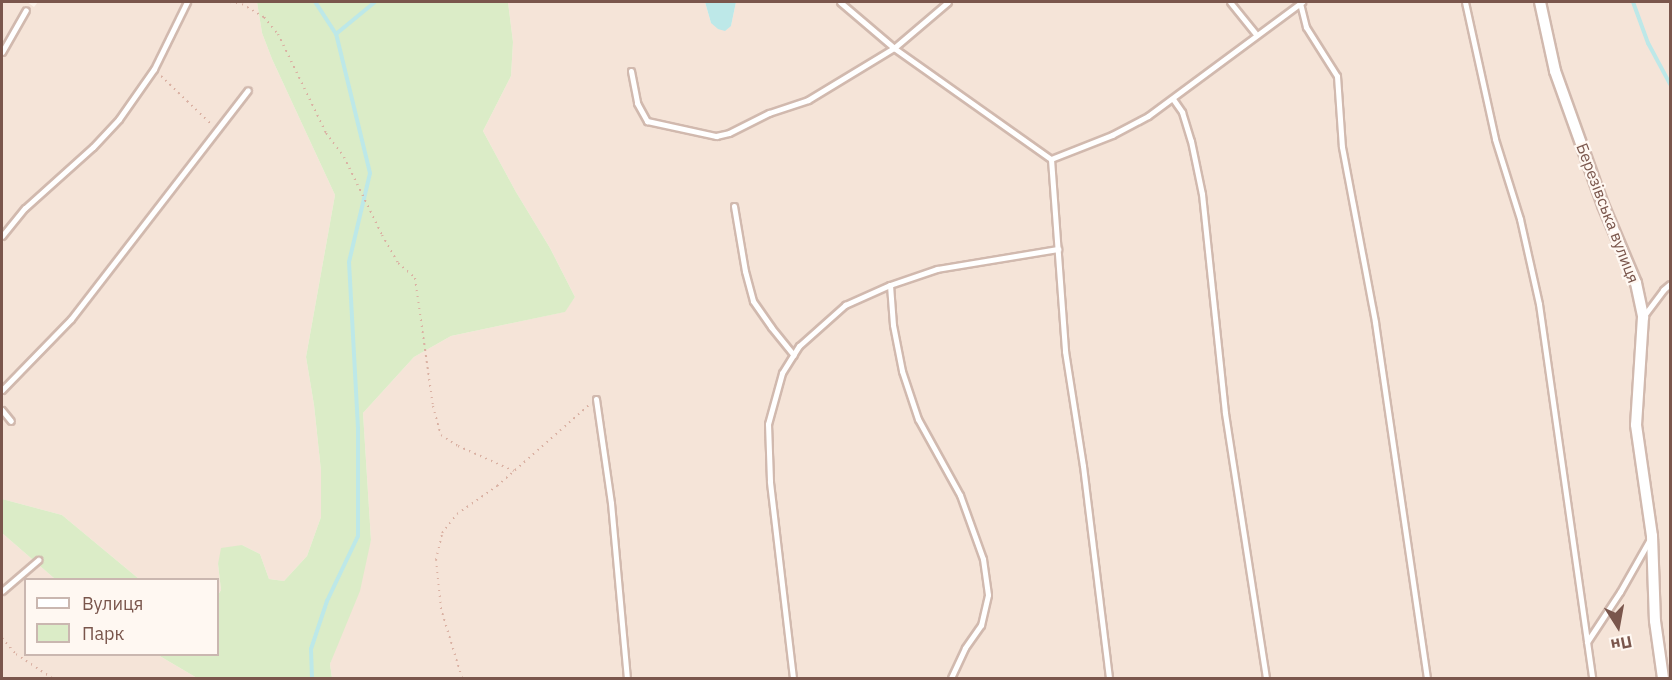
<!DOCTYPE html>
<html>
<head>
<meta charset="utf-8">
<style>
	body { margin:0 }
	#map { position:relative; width:1672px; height:680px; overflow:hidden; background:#fdf3ea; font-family:"IBM Plex Sans",sans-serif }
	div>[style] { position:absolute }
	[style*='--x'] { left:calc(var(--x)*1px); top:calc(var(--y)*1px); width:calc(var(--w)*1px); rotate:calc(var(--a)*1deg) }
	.residential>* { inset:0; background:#f5e4d8 }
	.green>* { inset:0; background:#dbecc7 }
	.water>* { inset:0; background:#bde8e8 }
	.stream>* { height:4px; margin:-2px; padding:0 2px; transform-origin:2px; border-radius:2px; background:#bde8e8 }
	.path>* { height:2px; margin-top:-1px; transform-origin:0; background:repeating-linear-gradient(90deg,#dab1a3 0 1.5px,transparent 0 6px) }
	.roads { filter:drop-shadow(2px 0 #d1b9ae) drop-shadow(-2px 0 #d1b9ae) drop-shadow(0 2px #d1b9ae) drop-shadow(0 -2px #d1b9ae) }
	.lane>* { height:5px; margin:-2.5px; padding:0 2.5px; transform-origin:2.5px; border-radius:2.5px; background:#fff }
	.street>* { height:10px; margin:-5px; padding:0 5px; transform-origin:5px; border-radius:5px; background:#fff }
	span { translate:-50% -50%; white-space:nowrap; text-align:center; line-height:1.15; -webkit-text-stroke:4.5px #fff8f2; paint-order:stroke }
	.street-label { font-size:16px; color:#7a564c }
	.frame { position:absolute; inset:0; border:3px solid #7a564c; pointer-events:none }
	.legend { position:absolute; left:24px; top:578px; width:195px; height:78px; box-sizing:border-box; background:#fff8f2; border:2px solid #cab7b0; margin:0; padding:8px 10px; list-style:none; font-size:18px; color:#7a564c }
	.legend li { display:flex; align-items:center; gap:12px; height:30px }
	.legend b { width:30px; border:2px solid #cab7b0 }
	.north { position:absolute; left:1588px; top:596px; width:60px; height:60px; -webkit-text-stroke:4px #fff8f2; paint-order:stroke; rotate:169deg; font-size:16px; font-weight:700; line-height:24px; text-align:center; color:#7a564c }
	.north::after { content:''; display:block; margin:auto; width:21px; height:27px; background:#7a564c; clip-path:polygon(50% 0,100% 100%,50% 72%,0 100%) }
</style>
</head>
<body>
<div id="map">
	<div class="residential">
		<div style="clip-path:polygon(2px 2px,27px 2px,34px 7px,38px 2px,257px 2px,262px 33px,272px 59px,335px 195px,306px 357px,314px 405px,321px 471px,321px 517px,307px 556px,284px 581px,269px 579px,260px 554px,242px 545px,218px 564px,221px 590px,218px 595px,218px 580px,139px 579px,62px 515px,2px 499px)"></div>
		<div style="clip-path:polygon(508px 2px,705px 2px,711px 23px,731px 26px,736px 2px,1670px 2px,1670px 678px,332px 678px,330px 664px,371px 540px,363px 413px,414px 357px,451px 336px,564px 312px,575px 297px,550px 248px,516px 192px,483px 131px,511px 76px,513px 42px)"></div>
		<div style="clip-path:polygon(2px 533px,55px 579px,26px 580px,26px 654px,158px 655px,197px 678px,2px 678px)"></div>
	</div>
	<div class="green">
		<div style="clip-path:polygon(257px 2px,508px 2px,513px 42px,511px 76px,483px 131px,516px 192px,550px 248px,575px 297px,565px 312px,451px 336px,414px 357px,363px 413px,371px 540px,360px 591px,330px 664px,332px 678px,197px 678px,158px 655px,218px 654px,218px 595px,221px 590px,218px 564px,221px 548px,242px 545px,260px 554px,269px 579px,284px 581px,307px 556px,321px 517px,321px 471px,314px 405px,306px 357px,335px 195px,272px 59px,262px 33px)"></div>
		<div style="clip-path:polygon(2px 499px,62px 515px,139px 579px,55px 579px,2px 533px)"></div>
	</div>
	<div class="water">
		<div style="clip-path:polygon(705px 2px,736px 2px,731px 26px,725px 31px,718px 29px,711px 23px)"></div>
	</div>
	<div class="stream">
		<div style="--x:1633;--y:2;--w:44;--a:69.9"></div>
		<div style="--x:1648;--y:43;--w:47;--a:61.8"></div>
		<div style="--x:336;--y:34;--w:50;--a:-39.4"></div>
		<div style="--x:312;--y:678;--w:29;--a:-92"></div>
		<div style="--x:311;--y:649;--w:51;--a:-71.6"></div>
		<div style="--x:327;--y:601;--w:72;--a:-64.5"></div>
		<div style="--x:358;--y:536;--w:108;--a:-90"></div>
		<div style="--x:358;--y:428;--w:166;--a:-93.1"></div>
		<div style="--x:349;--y:262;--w:91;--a:-76.7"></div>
		<div style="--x:370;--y:173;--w:143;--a:-103.7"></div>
		<div style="--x:336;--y:34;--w:38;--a:-123"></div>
	</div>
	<div class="path">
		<div style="--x:230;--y:2;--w:12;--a:9"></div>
		<div style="--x:242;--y:4;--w:26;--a:31"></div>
		<div style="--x:264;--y:17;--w:22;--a:51"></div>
		<div style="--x:278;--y:34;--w:110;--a:64.1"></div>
		<div style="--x:326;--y:133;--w:30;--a:53"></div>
		<div style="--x:344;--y:157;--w:87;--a:64"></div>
		<div style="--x:382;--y:235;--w:32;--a:60"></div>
		<div style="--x:398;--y:263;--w:23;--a:41"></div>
		<div style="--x:415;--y:278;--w:129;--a:82"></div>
		<div style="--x:433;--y:406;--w:30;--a:75"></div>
		<div style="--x:441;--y:435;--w:20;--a:33"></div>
		<div style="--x:458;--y:446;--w:61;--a:24.1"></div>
		<div style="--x:161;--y:76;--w:69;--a:43.8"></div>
		<div style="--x:2;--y:638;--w:21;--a:49"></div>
		<div style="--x:16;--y:654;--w:43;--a:33.7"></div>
		<div style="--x:462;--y:678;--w:72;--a:-106.9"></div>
		<div style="--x:441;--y:609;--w:49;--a:-95.8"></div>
		<div style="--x:436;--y:560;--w:28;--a:-77"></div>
		<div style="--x:442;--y:533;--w:24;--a:-52"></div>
		<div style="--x:457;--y:514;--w:49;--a:-35"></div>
		<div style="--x:497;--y:486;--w:123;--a:-41.4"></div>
	</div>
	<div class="roads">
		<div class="lane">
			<div style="--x:840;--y:2;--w:71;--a:40.4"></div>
			<div style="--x:894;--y:48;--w:71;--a:-40.4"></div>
			<div style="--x:1230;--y:2;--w:40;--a:51"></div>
			<div style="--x:1465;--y:2;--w:140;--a:77.6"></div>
			<div style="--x:1495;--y:139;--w:84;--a:72.6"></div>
			<div style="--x:1520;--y:219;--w:87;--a:77.4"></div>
			<div style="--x:1539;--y:304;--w:378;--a:81.9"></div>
			<div style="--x:1300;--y:3;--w:25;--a:76"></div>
			<div style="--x:1306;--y:27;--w:58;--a:57.7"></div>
			<div style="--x:1337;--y:76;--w:71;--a:86"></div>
			<div style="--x:1342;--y:147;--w:178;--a:79.3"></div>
			<div style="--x:1375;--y:322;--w:360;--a:81.7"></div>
			<div style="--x:2;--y:52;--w:48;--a:-60.3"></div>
			<div style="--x:631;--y:71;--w:33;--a:79"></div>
			<div style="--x:637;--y:103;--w:21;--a:61"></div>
			<div style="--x:647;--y:121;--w:71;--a:12.3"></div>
			<div style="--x:716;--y:136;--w:13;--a:-13"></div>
			<div style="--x:729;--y:133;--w:45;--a:-26.6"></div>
			<div style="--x:769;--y:113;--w:41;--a:-18.4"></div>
			<div style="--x:808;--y:100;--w:100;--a:-31.2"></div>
			<div style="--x:894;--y:48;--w:192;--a:35.3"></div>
			<div style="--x:1051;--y:159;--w:66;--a:-21.5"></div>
			<div style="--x:1112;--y:135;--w:41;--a:-27.8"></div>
			<div style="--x:1148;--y:116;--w:192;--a:-36.5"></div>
			<div style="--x:1173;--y:99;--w:16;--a:55"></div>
			<div style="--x:1182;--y:112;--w:30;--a:73"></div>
			<div style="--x:1191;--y:141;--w:54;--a:78.3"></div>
			<div style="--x:1202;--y:194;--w:220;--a:84"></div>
			<div style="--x:1225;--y:413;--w:268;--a:81.2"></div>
			<div style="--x:1051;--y:159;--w:193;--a:85.8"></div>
			<div style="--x:1065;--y:351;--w:116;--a:81.1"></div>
			<div style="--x:1083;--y:466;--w:214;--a:83"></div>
			<div style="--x:734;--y:206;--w:66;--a:80.4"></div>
			<div style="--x:745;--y:271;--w:31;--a:75"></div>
			<div style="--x:753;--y:301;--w:32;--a:55"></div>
			<div style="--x:771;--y:327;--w:36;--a:51"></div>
			<div style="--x:2;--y:236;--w:36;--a:-51"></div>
			<div style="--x:25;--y:208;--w:91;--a:-41.9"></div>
			<div style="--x:93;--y:147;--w:38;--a:-47"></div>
			<div style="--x:119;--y:119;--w:61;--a:-55"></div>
			<div style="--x:154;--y:69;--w:75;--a:-63.8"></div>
			<div style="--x:890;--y:285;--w:40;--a:85.7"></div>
			<div style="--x:893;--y:325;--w:47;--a:78.9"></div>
			<div style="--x:902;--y:371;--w:51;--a:71.6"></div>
			<div style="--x:918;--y:419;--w:87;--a:61.1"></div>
			<div style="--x:960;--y:495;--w:68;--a:70.2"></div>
			<div style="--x:983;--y:559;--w:36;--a:82"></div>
			<div style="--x:988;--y:595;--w:31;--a:103"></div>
			<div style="--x:981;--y:625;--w:28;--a:125"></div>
			<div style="--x:965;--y:648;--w:33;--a:115"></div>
			<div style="--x:1643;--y:317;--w:34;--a:-53"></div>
			<div style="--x:1663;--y:290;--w:9;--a:-41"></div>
			<div style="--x:2;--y:390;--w:99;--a:-45.8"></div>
			<div style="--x:71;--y:319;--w:289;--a:-52.3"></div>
			<div style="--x:596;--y:399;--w:105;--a:81.8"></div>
			<div style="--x:611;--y:503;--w:176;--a:84.8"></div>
			<div style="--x:2;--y:410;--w:14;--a:51"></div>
			<div style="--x:2;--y:591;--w:48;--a:-40.7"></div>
			<div style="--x:1587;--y:642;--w:60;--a:-56.6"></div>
			<div style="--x:1620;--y:592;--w:61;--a:-60.5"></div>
			<div style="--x:793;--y:678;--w:198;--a:-96.7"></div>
			<div style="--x:770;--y:481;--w:57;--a:-92"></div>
			<div style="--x:768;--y:424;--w:53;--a:-74.6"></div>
			<div style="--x:782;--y:373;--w:32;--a:-58"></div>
			<div style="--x:799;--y:346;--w:62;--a:-41.7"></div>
			<div style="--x:845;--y:305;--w:49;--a:-24"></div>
			<div style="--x:890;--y:285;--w:50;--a:-18.8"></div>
			<div style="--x:937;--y:269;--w:123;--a:-9.4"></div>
		</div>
		<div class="street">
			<div style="--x:1540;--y:2;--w:71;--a:77.7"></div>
			<div style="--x:1555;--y:71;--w:142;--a:70.3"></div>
			<div style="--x:1603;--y:205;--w:85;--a:67.1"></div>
			<div style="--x:1636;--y:283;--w:35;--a:78"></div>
			<div style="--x:1643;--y:317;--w:108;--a:93.7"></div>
			<div style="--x:1636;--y:425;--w:112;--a:81.8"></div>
			<div style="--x:1652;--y:536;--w:85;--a:88"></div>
			<div style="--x:1655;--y:621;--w:58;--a:82"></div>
		</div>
	</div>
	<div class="street-label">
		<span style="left:1608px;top:213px;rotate:69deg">Березівська вулиця</span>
	</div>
	<div class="frame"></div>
	<ul class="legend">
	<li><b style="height:8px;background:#fff"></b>Вулиця</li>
	<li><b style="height:16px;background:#dbecc7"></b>Парк</li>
	</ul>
	<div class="north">Пн</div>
</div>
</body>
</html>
